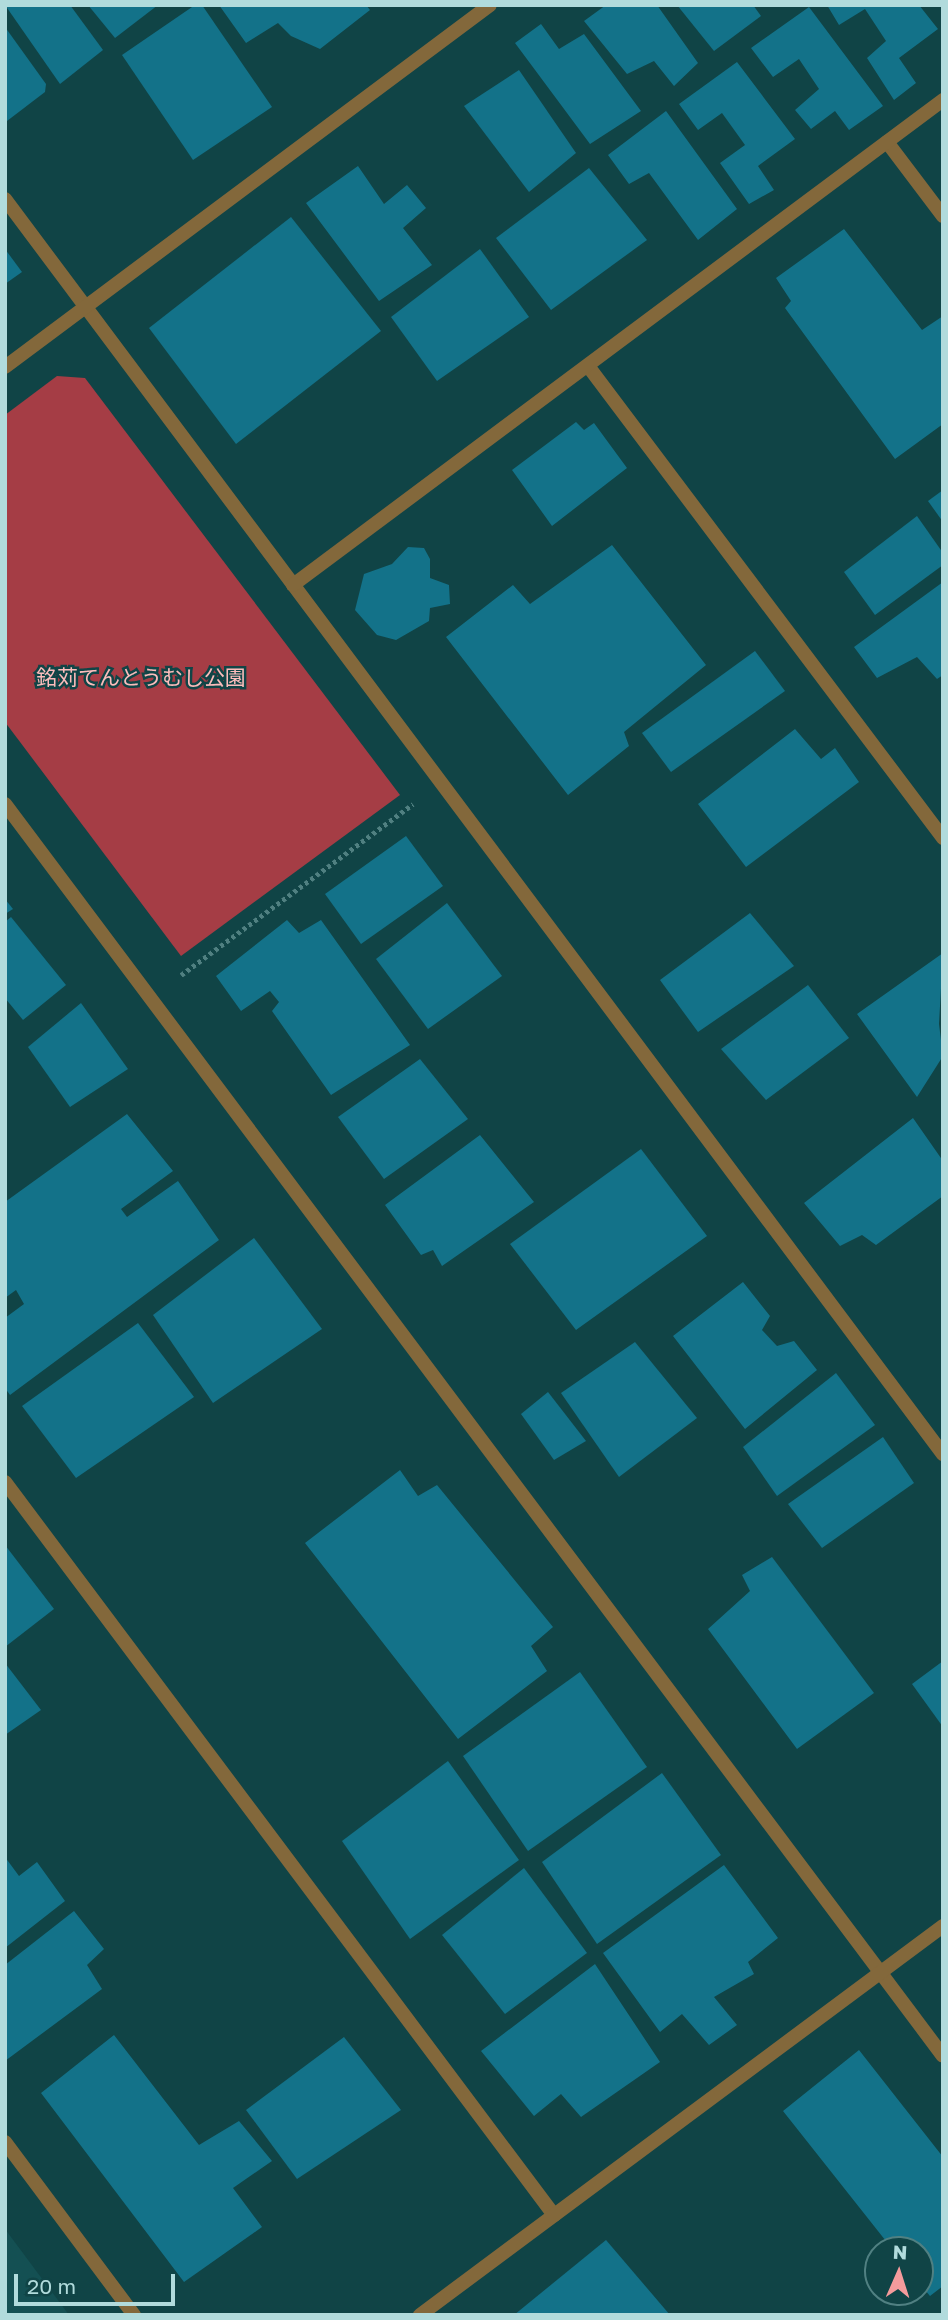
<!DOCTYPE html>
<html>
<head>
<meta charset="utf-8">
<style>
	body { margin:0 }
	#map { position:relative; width:948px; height:2320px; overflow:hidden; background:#104446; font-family:"Golos Text","Noto Sans JP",sans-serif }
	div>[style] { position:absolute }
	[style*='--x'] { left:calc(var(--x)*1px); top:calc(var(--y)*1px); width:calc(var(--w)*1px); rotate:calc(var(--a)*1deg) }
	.built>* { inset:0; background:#145053 }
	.green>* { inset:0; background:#a53d45 }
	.building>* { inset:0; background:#137289 }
	.path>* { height:4.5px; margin-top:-2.25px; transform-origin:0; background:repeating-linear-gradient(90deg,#508081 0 3.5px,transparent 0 7px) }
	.minor>* { height:14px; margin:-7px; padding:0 7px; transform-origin:7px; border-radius:7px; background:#83683b }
	.tertiary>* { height:14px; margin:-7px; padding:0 7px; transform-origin:7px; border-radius:7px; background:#83683b }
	span { translate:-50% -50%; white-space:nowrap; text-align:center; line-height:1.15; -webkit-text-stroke:5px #104446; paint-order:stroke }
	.park-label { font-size:21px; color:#fcbcbb }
	.frame { position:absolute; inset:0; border:7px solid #b1dbdc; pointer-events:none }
	.north { position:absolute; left:864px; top:2236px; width:70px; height:70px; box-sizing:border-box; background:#104446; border:2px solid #508082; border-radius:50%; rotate:3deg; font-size:19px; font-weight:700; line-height:28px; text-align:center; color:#b1dbdc }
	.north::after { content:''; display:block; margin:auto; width:24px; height:32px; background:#f59b9c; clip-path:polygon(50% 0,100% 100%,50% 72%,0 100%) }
	.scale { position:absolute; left:14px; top:2274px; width:161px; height:32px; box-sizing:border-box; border:4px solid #b1dbdc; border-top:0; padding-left:9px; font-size:21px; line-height:24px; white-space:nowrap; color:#b1dbdc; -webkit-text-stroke:5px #104446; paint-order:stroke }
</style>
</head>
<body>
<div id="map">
	<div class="built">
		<div style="clip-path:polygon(5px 2229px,69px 2315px,5px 2315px)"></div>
	</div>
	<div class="green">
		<div style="clip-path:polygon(57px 376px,85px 378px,400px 795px,181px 956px,5px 722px,5px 415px)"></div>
	</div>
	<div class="building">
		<div style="clip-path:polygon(5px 5px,70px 5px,103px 50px,60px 84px)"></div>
		<div style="clip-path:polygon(88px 5px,158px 5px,115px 38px)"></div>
		<div style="clip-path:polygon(195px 5px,202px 5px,272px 107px,193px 160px,122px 55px)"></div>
		<div style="clip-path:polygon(219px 5px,366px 5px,370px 10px,320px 49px,291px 36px,278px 23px,246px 43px)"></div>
		<div style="clip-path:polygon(606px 5px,657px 5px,698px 63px,674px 86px,654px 61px,627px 74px,584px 21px)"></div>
		<div style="clip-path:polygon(677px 5px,753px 5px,761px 16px,714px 51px)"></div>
		<div style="clip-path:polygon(827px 5px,919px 5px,938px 29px,899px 58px,916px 83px,894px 100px,867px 58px,886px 41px,865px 9px,839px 25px)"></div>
		<div style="clip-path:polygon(809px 7px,883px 106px,849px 130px,835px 111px,811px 129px,795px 110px,819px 89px,799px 59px,773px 77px,751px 48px)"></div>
		<div style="clip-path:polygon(541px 24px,559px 49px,584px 34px,641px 111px,590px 144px,515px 43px)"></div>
		<div style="clip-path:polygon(5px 27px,46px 84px,45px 92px,7px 121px)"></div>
		<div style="clip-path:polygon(737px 62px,795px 139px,758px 166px,774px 190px,749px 204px,720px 163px,745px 145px,722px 113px,698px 130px,679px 104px)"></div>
		<div style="clip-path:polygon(519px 70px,576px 153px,529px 192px,464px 106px)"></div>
		<div style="clip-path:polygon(666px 111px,737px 209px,698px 240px,649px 173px,629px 184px,608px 155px)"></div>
		<div style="clip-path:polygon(358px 166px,384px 204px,407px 185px,426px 208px,403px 228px,432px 265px,379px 301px,306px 203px)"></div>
		<div style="clip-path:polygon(589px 168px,647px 240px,551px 310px,496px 238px)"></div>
		<div style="clip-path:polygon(291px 217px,381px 331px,236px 444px,149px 328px)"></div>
		<div style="clip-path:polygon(844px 229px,922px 330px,943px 316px,943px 424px,895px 459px,785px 308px,791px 301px,776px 278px)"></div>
		<div style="clip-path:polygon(5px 249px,22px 272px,5px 284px)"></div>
		<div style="clip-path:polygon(480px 249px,529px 317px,437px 381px,391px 317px)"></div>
		<div style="clip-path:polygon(576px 422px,584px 430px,594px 423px,627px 468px,552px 526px,512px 470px)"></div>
		<div style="clip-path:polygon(943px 490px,943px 522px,928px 501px)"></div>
		<div style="clip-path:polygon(917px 516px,943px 553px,943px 565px,875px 615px,844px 572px)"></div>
		<div style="clip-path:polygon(612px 545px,706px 665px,624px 732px,629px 746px,568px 795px,446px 637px,513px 585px,530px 604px)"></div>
		<div style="clip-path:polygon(408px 547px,424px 548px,430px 559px,430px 578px,449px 585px,450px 604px,430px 608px,429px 621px,396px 640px,377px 635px,355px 610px,364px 574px,392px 564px)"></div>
		<div style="clip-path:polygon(943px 582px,943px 675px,937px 679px,917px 657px,877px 678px,854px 647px)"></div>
		<div style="clip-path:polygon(755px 651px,785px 691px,671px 772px,642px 733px)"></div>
		<div style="clip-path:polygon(795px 729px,821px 759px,835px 748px,859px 782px,746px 867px,698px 804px)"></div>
		<div style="clip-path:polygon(406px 836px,443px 886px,361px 944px,325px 894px)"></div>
		<div style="clip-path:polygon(5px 899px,13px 909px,5px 914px)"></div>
		<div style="clip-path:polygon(447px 903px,502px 976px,428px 1029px,376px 959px)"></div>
		<div style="clip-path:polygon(750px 913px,794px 966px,698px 1032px,660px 980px)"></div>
		<div style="clip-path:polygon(11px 917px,66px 985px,23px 1020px,5px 998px,5px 922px)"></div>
		<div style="clip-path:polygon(287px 920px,299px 933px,321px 920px,410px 1045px,331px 1095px,272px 1011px,279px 1002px,270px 991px,241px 1011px,216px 976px)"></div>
		<div style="clip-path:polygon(943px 953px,939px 1024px,943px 1056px,917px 1097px,857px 1014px)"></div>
		<div style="clip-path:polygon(808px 985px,849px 1038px,766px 1100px,721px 1049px)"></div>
		<div style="clip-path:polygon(81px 1003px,128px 1069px,70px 1107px,28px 1047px)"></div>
		<div style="clip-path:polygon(420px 1059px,468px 1119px,384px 1179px,338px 1117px)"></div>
		<div style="clip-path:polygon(127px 1114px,173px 1171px,121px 1209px,127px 1217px,178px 1181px,219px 1240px,10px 1395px,5px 1388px,5px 1318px,24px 1304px,16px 1290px,5px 1298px,5px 1202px)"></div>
		<div style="clip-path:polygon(913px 1118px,943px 1161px,943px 1196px,876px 1245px,862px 1235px,840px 1246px,804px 1203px)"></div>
		<div style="clip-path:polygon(480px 1135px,534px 1202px,442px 1266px,433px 1250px,421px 1255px,385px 1205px)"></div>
		<div style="clip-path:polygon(641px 1149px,707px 1236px,576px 1330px,510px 1244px)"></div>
		<div style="clip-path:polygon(254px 1238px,322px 1329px,213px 1403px,153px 1315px)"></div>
		<div style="clip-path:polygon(743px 1282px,770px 1316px,762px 1330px,777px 1346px,794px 1341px,817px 1370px,745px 1429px,673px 1336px)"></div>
		<div style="clip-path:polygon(138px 1323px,194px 1397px,76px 1478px,22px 1406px)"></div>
		<div style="clip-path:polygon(635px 1342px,697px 1418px,619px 1477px,561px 1393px)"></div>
		<div style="clip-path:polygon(836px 1373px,875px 1425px,777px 1496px,743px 1447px)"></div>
		<div style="clip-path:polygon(548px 1392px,586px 1441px,554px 1460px,521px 1414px)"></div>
		<div style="clip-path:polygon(883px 1437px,914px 1483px,822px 1548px,788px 1504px)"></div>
		<div style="clip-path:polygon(400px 1470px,418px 1496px,437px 1485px,553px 1627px,531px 1646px,547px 1671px,458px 1739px,305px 1543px)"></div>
		<div style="clip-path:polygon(5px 1545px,54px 1609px,5px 1647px)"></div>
		<div style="clip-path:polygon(772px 1557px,874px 1693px,797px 1749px,708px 1629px,750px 1591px,742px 1575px)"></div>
		<div style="clip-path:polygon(943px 1661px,943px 1727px,912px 1684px)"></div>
		<div style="clip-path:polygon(5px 1663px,41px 1710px,5px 1735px)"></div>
		<div style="clip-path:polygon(580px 1672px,647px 1767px,528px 1851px,463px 1756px)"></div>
		<div style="clip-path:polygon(448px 1761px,519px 1860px,410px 1939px,342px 1841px)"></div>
		<div style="clip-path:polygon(662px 1773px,721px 1855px,597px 1944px,542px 1862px)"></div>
		<div style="clip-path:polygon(5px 1857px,19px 1876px,37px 1862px,65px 1901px,5px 1948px)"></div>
		<div style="clip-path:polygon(724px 1865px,778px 1938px,748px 1962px,754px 1974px,714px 1997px,737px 2025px,709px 2045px,682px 2014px,660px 2032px,603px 1953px)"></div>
		<div style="clip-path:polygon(524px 1868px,587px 1953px,505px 2014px,442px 1935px)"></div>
		<div style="clip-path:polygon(74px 1911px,104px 1949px,87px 1965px,102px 1989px,5px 2061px,5px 1965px)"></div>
		<div style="clip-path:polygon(595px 1964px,660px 2062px,581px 2117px,561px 2094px,534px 2116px,481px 2051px)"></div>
		<div style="clip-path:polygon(114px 2035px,199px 2145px,239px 2121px,272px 2161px,233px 2188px,262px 2227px,184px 2282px,41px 2093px)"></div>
		<div style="clip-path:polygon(344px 2037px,401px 2110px,297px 2179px,246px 2110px)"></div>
		<div style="clip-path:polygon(859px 2050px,943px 2157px,943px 2286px,930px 2296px,920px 2284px,920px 2250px,893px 2250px,783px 2111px)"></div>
		<div style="clip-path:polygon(606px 2240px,670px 2315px,514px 2315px)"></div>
	</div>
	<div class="path">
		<div style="--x:181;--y:975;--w:288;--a:-36.4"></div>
	</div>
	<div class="minor">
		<div style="--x:887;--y:142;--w:93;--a:52.9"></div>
		<div style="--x:5;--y:199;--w:1567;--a:53.23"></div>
		<div style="--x:588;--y:366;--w:591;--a:53.05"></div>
		<div style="--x:293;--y:585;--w:811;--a:-36.73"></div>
		<div style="--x:5;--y:1482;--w:916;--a:53.17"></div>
	</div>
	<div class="tertiary">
		<div style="--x:5;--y:367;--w:605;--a:-36.74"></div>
		<div style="--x:5;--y:804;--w:1564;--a:53.16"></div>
		<div style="--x:5;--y:2142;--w:216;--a:53.3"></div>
		<div style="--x:420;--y:2315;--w:652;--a:-36.64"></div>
	</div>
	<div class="park-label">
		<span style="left:141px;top:677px">銘苅てんとうむし公園</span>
	</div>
	<div class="frame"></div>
	<div class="north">N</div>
	<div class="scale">20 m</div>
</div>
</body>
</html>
